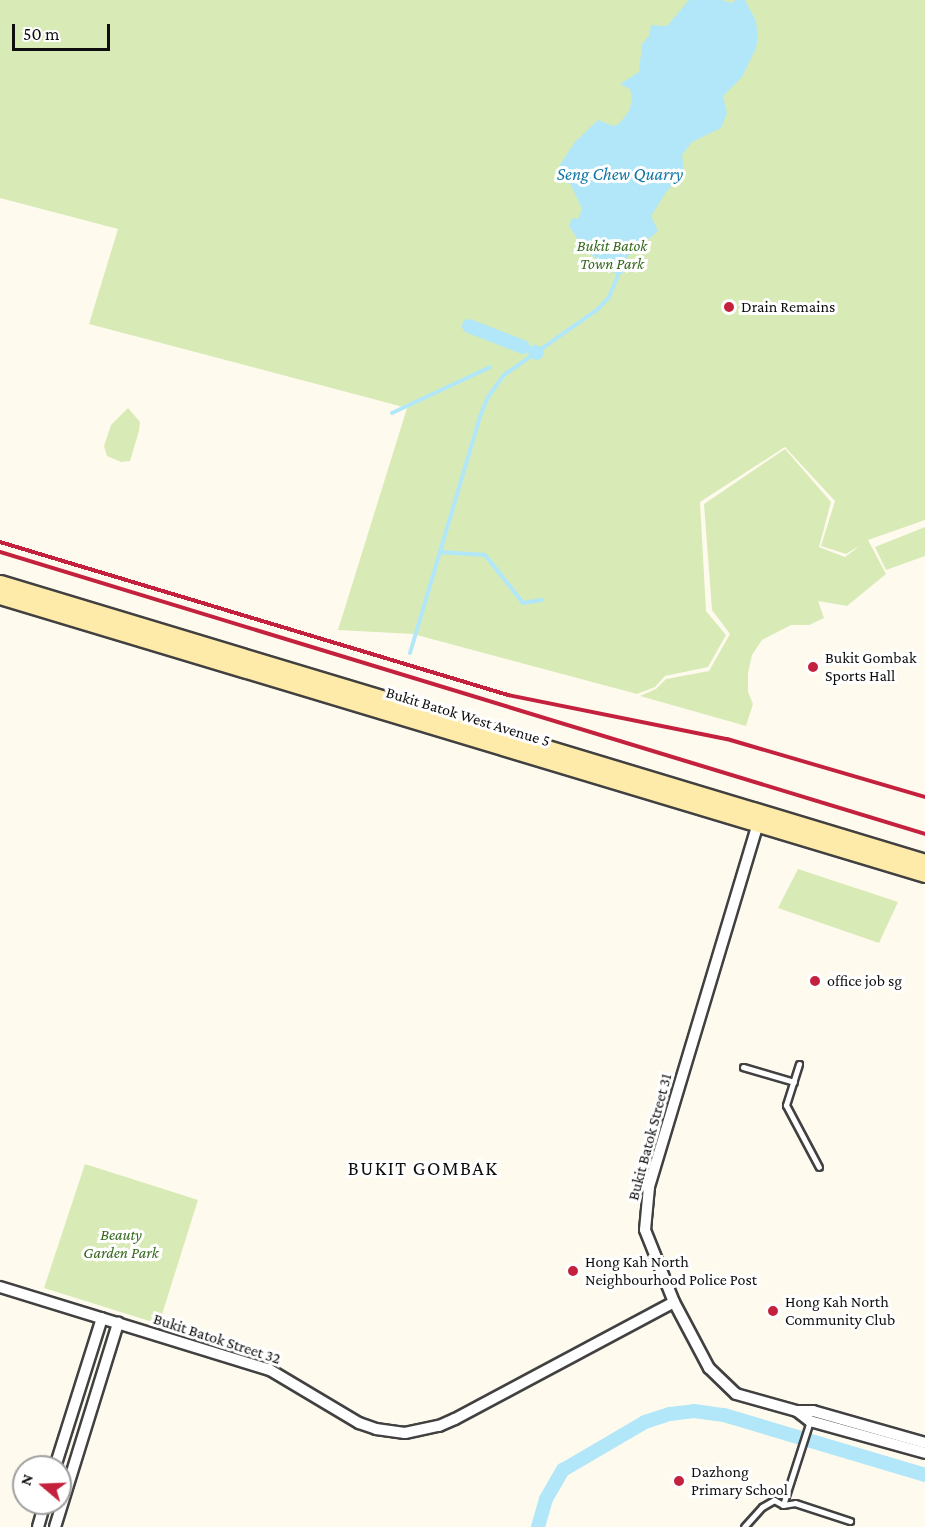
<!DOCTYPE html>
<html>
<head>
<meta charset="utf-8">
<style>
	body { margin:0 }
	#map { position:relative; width:925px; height:1527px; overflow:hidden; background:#fffaee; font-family:"Crimson Pro",serif }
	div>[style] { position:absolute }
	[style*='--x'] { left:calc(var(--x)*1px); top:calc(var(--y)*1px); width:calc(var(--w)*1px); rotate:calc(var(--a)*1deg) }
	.green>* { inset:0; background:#d8ebb6 }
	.water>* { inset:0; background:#b1e7f8 }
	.stream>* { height:4px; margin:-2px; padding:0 2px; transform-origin:2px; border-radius:2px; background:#b1e7f8 }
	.canal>* { height:14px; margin:-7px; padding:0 7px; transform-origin:7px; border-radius:7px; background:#b1e7f8 }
	.roads { filter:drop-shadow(2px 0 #414141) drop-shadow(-2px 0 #414141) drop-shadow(0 2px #414141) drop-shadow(0 -2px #414141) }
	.lane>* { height:5px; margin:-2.5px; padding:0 2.5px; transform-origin:2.5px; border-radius:2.5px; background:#fff }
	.street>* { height:10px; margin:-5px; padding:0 5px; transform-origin:5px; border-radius:5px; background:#fff }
	.secondary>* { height:15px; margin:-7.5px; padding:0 7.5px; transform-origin:7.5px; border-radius:7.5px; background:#ffeba9 }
	.rail>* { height:4px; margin:-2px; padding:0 2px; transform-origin:2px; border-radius:2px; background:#c3213d }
	.dots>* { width:16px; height:16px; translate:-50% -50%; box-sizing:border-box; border:3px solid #fff; border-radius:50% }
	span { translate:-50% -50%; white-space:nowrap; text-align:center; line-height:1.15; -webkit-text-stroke:6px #fff; paint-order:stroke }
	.park-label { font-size:16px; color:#35681c; font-style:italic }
	.poi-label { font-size:16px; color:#0e0e0e }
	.left { translate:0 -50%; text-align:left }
	.street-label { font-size:16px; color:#0e0e0e }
	.water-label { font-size:18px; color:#1277a4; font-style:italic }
	.quarter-label { font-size:20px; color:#0e0e0e; letter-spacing:1.5px }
	.north { position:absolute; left:12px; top:1455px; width:60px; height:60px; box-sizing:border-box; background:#fff; border:2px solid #9f9f9f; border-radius:50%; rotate:289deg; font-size:16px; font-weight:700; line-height:24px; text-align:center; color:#0e0e0e }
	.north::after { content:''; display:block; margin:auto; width:21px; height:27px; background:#c3213d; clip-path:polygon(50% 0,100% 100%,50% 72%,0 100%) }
	.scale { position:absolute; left:12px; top:24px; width:98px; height:27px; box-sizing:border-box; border:3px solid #0e0e0e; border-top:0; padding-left:8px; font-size:18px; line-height:21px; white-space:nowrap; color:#0e0e0e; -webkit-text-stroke:4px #fff; paint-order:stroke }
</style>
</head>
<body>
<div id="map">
	<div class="green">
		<div style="clip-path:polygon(0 0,925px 0,925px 520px,868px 540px,886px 574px,847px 606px,818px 601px,824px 618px,809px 625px,791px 625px,762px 640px,752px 655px,748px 673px,748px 692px,753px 704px,746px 726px,640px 696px,656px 689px,666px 679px,709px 671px,730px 634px,712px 610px,704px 504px,785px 449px,831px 502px,819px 547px,845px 557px,861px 545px,846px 554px,821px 546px,835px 501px,785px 447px,700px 502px,706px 611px,726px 635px,708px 667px,665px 676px,655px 687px,637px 694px,413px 634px,338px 630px,407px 408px,89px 324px,118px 229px,0 198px)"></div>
		<div style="clip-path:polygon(128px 408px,140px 422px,139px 431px,130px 461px,121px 462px,107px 456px,104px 446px,111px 425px)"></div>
		<div style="clip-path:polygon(925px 527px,925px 556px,886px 570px,875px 547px)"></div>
		<div style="clip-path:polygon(798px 869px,898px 902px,879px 943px,778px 908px)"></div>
		<div style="clip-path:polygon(85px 1164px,198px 1200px,159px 1324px,44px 1288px)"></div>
	</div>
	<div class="water">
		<div style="clip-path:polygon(689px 0,721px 0,733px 3px,735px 0,745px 0,756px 21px,758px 37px,756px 48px,742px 77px,723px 96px,727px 113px,721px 128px,692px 142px,682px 155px,684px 172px,666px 192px,651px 216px,658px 231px,627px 257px,623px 273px,618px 276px,584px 249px,569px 226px,572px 218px,578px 219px,582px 209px,571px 185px,558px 177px,559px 166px,575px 142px,598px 120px,613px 126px,619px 124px,629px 111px,632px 100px,630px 89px,620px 84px,639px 72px,642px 44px,649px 36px,651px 25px,667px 26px)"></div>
	</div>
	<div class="stream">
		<div style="--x:392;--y:413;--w:108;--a:-25.1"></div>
		<div style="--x:440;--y:552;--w:45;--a:3.8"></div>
		<div style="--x:485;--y:555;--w:61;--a:51.6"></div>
		<div style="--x:523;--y:603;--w:19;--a:-9"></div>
		<div style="--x:410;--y:653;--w:249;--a:-73.5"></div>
		<div style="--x:481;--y:414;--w:18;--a:-68"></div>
		<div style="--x:488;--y:397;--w:27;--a:-54"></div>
		<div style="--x:504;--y:375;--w:113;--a:-35"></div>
		<div style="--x:597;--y:310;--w:18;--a:-47"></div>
		<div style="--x:609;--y:297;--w:23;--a:-67"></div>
	</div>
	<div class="canal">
		<div style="--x:469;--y:326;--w:58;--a:21.3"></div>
		<div style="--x:535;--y:352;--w:2;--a:27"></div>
		<div style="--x:538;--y:1527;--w:29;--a:-74"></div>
		<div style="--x:546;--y:1499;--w:34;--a:-60"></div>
		<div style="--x:563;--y:1470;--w:95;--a:-30.3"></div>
		<div style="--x:645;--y:1422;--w:26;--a:-18"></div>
		<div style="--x:670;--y:1414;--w:24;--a:-7"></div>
		<div style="--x:694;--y:1411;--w:30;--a:8"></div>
		<div style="--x:724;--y:1415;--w:210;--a:16.6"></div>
	</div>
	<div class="roads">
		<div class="lane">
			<div style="--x:799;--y:1064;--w:43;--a:107.6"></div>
			<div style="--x:786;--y:1105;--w:70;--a:62"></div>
			<div style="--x:743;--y:1067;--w:53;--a:16.4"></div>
			<div style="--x:783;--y:1505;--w:88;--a:-72.2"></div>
			<div style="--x:744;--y:1527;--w:27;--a:-48"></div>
			<div style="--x:762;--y:1507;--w:14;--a:-30"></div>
			<div style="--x:774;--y:1500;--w:10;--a:29"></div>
			<div style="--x:783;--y:1505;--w:12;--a:-9"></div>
			<div style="--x:795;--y:1503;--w:58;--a:18.1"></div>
		</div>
		<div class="street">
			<div style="--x:759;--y:820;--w:383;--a:106.7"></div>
			<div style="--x:649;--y:1187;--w:43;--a:95.3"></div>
			<div style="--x:645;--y:1230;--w:78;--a:68.1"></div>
			<div style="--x:674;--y:1302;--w:75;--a:62.1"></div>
			<div style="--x:709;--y:1368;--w:37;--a:44"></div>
			<div style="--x:736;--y:1394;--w:63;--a:15.6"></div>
			<div style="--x:797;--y:1411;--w:16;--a:0"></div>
			<div style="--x:813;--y:1411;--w:116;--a:15.9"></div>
			<div style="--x:0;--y:1287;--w:282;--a:17.1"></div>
			<div style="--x:270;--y:1370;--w:104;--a:30.8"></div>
			<div style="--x:359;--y:1423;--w:18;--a:19"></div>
			<div style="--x:376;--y:1429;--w:29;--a:8"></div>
			<div style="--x:405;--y:1433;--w:35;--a:-12"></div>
			<div style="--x:439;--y:1426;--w:17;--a:-24"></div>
			<div style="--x:455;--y:1419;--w:248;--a:-28.1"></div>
			<div style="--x:797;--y:1411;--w:16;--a:38"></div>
			<div style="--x:810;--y:1421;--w:119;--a:15.5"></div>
			<div style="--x:55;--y:1467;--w:156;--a:-72.5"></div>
			<div style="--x:38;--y:1527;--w:25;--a:-74"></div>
			<div style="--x:55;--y:1527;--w:214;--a:-72.8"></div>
		</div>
		<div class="secondary">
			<div style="--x:0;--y:583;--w:966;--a:16.78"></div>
			<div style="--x:0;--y:596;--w:966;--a:16.73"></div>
		</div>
	</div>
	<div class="rail">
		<div style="--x:0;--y:542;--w:531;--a:16.76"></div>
		<div style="--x:508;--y:695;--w:223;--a:11.4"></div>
		<div style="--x:727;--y:739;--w:206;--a:16.3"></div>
		<div style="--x:0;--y:552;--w:967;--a:16.95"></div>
	</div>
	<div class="dots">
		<div style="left:729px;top:307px;background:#c3213d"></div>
		<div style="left:813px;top:667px;background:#c3213d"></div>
		<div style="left:815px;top:981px;background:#c3213d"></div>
		<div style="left:573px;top:1271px;background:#c3213d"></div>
		<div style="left:773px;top:1311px;background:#c3213d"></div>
		<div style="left:679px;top:1481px;background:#c3213d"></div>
	</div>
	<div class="park-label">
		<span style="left:612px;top:255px">Bukit Batok<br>Town Park</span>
		<span style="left:121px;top:1244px">Beauty<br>Garden Park</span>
	</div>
	<div class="poi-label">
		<span class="left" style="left:741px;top:307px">Drain Remains</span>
		<span class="left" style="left:825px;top:667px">Bukit Gombak<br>Sports Hall</span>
		<span class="left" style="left:827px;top:981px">office job sg</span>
		<span class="left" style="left:585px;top:1271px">Hong Kah North<br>Neighbourhood Police Post</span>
		<span class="left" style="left:785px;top:1311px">Hong Kah North<br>Community Club</span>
		<span class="left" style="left:691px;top:1481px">Dazhong<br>Primary School</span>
	</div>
	<div class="street-label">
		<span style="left:468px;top:717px;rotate:17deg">Bukit Batok West Avenue 5</span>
		<span style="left:650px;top:1137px;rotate:-75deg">Bukit Batok Street 31</span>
		<span style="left:217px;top:1339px;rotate:18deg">Bukit Batok Street 32</span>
	</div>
	<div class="water-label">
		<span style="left:620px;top:174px">Seng Chew Quarry</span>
	</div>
	<div class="quarter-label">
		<span style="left:423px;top:1168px">BUKIT GOMBAK</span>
	</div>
	<div class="north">N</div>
	<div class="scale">50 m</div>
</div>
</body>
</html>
